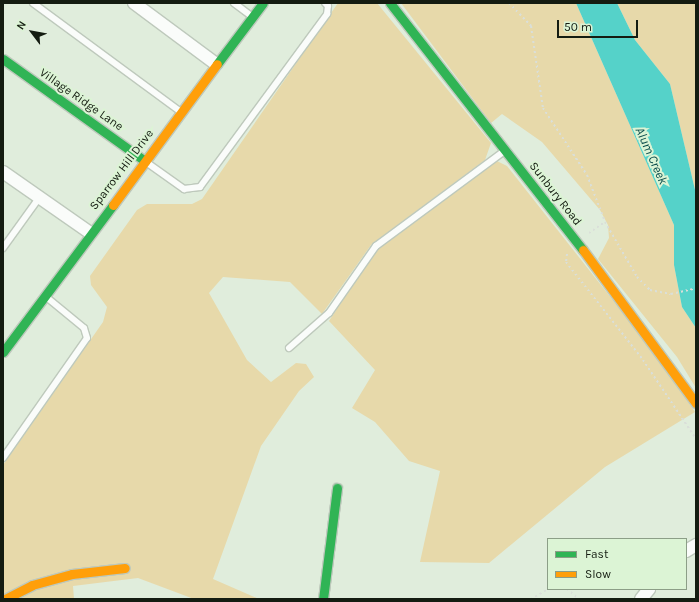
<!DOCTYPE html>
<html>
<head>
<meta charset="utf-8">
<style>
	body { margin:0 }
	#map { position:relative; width:699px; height:602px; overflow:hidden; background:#e0eddc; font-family:Karla,sans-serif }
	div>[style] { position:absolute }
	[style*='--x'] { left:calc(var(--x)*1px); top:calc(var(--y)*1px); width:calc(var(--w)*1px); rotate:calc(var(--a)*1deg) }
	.green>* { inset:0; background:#e7d9aa }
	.water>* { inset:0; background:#55d2c9 }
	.path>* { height:2px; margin-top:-1px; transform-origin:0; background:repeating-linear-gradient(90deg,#dadfd9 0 2px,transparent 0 5px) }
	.roads { filter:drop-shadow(1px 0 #bec9bc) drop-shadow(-1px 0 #bec9bc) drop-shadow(0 1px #bec9bc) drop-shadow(0 -1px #bec9bc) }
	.lane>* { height:6px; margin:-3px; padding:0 3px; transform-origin:3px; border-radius:3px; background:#fafcfa }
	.street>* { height:12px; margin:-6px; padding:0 6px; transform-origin:6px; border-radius:6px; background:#fafcfa }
	.fast>* { height:9px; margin:-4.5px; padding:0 4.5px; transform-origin:4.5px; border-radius:4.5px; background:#30b455 }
	.slow>* { height:9px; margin:-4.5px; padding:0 4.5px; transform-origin:4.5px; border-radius:4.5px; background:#ff9f0a }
	span { translate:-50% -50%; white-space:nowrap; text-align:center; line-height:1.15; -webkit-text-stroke:4px #dcf4d5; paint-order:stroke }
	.street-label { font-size:12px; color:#141c11 }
	.water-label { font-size:13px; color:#0d4f4e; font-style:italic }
	.frame { position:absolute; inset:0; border:4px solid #141c11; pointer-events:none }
	.legend { position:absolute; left:547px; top:538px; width:140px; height:52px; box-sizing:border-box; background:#dcf4d5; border:1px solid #8c9e87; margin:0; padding:5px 7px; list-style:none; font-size:12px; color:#141c11 }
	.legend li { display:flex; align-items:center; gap:8px; height:20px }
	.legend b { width:20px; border:1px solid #8c9e87 }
	.north { position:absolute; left:12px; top:12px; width:40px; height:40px; -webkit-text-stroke:3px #dcf4d5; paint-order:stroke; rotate:302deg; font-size:11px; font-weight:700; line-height:16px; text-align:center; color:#141c11 }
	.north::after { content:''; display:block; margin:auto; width:14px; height:18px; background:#141c11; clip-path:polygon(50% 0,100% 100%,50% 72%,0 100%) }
	.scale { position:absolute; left:557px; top:20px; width:81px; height:18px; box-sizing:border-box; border:2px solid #141c11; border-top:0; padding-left:5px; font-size:12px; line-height:14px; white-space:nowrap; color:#141c11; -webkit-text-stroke:3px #dcf4d5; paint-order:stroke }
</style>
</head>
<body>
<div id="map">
	<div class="green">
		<div style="clip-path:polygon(338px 3px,377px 3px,491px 143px,485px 160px,371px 245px,322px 314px,290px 282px,223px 277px,209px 293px,247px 360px,271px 382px,296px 363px,306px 364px,314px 377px,299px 391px,261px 446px,213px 579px,259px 599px,194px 599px,138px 578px,73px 586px,74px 599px,3px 599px,3px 465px,103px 322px,107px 307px,91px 285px,90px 276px,137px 210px,147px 204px,192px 204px,202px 199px)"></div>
		<div style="clip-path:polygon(401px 3px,576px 3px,674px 225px,674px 265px,682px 307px,696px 328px,696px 388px,677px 357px,598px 259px,609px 238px,608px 225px,600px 210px,542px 142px,502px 114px,491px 123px)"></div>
		<div style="clip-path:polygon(617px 3px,696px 3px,696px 194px,670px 84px,635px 40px)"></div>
		<div style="clip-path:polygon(497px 161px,507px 166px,653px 351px,695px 412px,605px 467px,489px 563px,420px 562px,440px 471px,409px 461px,375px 422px,352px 408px,375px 370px,329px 321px,375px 251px)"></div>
	</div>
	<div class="water">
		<div style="clip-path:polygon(576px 3px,617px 3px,635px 40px,670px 84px,696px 194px,696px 328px,682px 307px,674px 265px,674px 225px)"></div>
	</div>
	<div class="path">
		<div style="--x:509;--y:3;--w:32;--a:46"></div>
		<div style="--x:531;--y:26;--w:83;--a:81.7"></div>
		<div style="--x:543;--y:108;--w:80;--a:56.7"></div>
		<div style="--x:587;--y:175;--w:50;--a:69"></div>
		<div style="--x:605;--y:222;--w:64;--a:59.8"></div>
		<div style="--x:637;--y:277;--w:18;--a:45"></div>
		<div style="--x:650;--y:290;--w:21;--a:11"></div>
		<div style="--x:671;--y:294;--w:26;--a:-13"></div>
		<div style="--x:589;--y:233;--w:19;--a:-35"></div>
		<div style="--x:567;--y:254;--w:8;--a:97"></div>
		<div style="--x:566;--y:262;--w:125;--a:51.8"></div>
		<div style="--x:643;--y:360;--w:95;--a:56.1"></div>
		<div style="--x:567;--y:589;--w:16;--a:40"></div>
		<div style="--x:531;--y:599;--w:20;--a:-30"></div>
	</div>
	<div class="roads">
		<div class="lane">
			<div style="--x:33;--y:3;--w:184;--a:36.4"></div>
			<div style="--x:234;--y:3;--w:21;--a:37"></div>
			<div style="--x:146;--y:162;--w:47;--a:35.4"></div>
			<div style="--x:184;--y:189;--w:16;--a:-7"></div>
			<div style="--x:200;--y:187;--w:215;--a:-53.7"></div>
			<div style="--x:327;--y:14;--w:8;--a:-83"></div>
			<div style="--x:328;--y:6;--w:4;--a:-135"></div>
			<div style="--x:3;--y:248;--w:62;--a:-54.2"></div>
			<div style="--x:289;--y:348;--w:53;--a:-41.2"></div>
			<div style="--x:329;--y:313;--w:82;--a:-55"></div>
			<div style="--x:376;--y:246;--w:158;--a:-36.5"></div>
			<div style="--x:3;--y:458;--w:146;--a:-55"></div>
			<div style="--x:87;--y:338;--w:10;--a:-107"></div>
			<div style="--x:84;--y:328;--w:50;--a:-140.6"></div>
		</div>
		<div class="street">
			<div style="--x:134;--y:3;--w:102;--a:36.6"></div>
			<div style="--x:3;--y:172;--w:105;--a:34.9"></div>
			<div style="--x:686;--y:551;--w:12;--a:-31"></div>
			<div style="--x:641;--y:599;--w:13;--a:-51"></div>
		</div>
		<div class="fast">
			<div style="--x:390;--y:3;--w:313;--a:52"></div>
			<div style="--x:3;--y:59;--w:175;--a:35.7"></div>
			<div style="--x:217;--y:64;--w:76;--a:-53"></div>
			<div style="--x:3;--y:352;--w:184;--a:-53.2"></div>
			<div style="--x:323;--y:599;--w:112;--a:-82.8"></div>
		</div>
		<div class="slow">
			<div style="--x:113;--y:205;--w:175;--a:-53.6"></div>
			<div style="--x:583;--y:250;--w:190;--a:53.6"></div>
			<div style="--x:5;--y:599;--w:30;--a:-27"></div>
			<div style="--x:32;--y:585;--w:41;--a:-15.4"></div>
			<div style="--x:72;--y:574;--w:53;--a:-6.5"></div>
		</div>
	</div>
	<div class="street-label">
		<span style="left:81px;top:100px;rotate:35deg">Village Ridge Lane</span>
		<span style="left:122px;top:170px;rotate:-53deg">Sparrow Hill Drive</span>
		<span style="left:555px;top:194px;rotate:52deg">Sunbury Road</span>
	</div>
	<div class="water-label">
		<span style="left:651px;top:156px;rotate:66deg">Alum Creek</span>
	</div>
	<div class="frame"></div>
	<ul class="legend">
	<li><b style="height:5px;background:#30b455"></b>Fast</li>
	<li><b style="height:5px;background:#ff9f0a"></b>Slow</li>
	</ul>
	<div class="north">N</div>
	<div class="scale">50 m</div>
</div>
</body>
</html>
